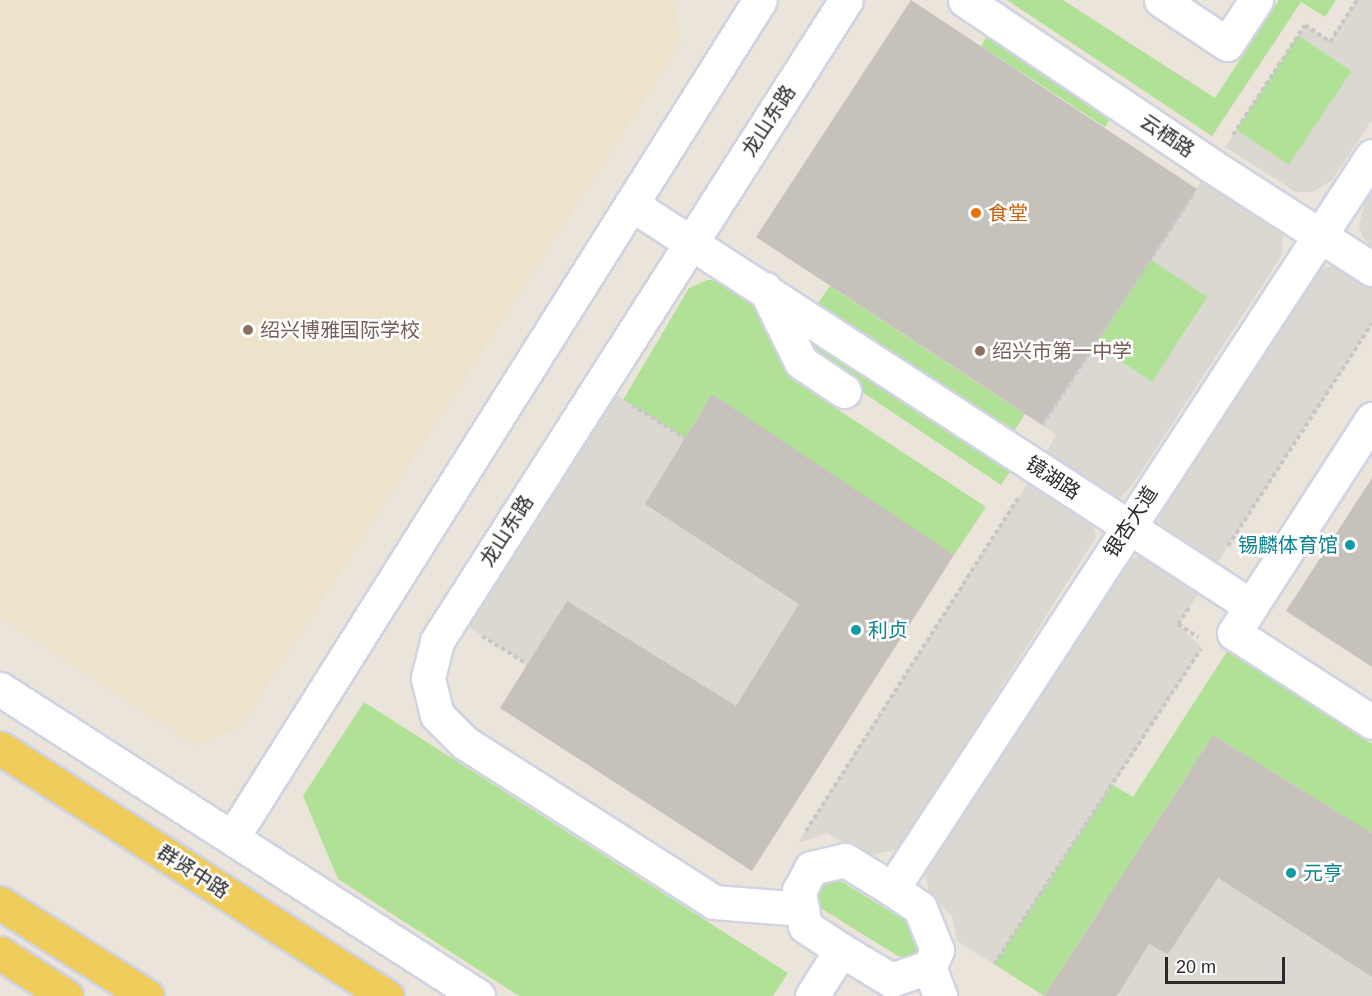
<!DOCTYPE html>
<html>
<head>
<meta charset="utf-8">
<style>
	body { margin:0 }
	#map { position:relative; width:1372px; height:996px; overflow:hidden; background:#ebe4da; font-family:Arial,"Noto Sans SC",sans-serif }
	div>[style] { position:absolute }
	[style*='--x'] { left:calc(var(--x)*1px); top:calc(var(--y)*1px); width:calc(var(--w)*1px); rotate:calc(var(--a)*1deg) }
	.education>* { inset:0; background:#ede2ca }
	.green>* { inset:0; background:#b0e197 }
	.plaza>* { inset:0; background:#dbd7d1 }
	.building>* { inset:0; background:#c6c1ba }
	.path>* { height:4px; margin-top:-2px; transform-origin:0; background:repeating-linear-gradient(90deg,#c7c7c7 0 4.5px,transparent 0 7.5px) }
	.roads { filter:drop-shadow(2px 0 #d0d3e2) drop-shadow(-2px 0 #d0d3e2) drop-shadow(0 2px #d0d3e2) drop-shadow(0 -2px #d0d3e2) }
	.minor>* { height:33px; margin:-16.5px; padding:0 16.5px; transform-origin:16.5px; border-radius:16.5px; background:#fff }
	.major>* { height:33px; margin:-16.5px; padding:0 16.5px; transform-origin:16.5px; border-radius:16.5px; background:#eecd5c }
	.dots>* { width:16px; height:16px; translate:-50% -50%; box-sizing:border-box; border:3px solid #fff; border-radius:50% }
	span { translate:-50% -50%; white-space:nowrap; text-align:center; line-height:1.15; -webkit-text-stroke:5px #fff; paint-order:stroke }
	.street-label { font-size:20px; color:#292929 }
	.food-label { font-size:20px; color:#c56008 }
	.left { translate:0 -50%; text-align:left }
	.education-label { font-size:20px; color:#785e54 }
	.culture-label { font-size:20px; color:#0d838f }
	.right { translate:-100% -50%; text-align:right }
	.scale { position:absolute; left:1165px; top:957px; width:120px; height:27px; box-sizing:border-box; border:3px solid #292929; border-top:0; padding-left:8px; font-size:18px; line-height:21px; white-space:nowrap; color:#292929; -webkit-text-stroke:4px #fff; paint-order:stroke }
</style>
</head>
<body>
<div id="map">
	<div class="education">
		<div style="clip-path:polygon(0 0,673px 0,681px 42px,240px 727px,195px 745px,0 618px)"></div>
	</div>
	<div class="green">
		<div style="clip-path:polygon(1007px 0,1063px 0,1215px 98px,1279px 0,1336px 0,1325px 17px,1301px 2px,1212px 136px)"></div>
		<div style="clip-path:polygon(991px 29px,1115px 110px,1105px 127px,981px 46px)"></div>
		<div style="clip-path:polygon(1298px 35px,1352px 71px,1289px 165px,1236px 130px)"></div>
		<div style="clip-path:polygon(1150px 259px,1208px 297px,1152px 383px,1095px 344px)"></div>
		<div style="clip-path:polygon(707px 280px,723px 280px,751px 299px,790px 378px,986px 507px,954px 555px,712px 394px,685px 438px,623px 400px,689px 288px)"></div>
		<div style="clip-path:polygon(830px 286px,1025px 414px,1011px 436px,816px 306px)"></div>
		<div style="clip-path:polygon(820px 342px,1011px 470px,1001px 485px,810px 357px)"></div>
		<div style="clip-path:polygon(1228px 650px,1372px 744px,1372px 833px,1213px 735px,1044px 996px,994px 964px,1112px 784px,1133px 797px)"></div>
		<div style="clip-path:polygon(364px 702px,788px 973px,773px 996px,519px 996px,338px 879px,303px 796px)"></div>
		<div style="clip-path:polygon(819px 877px,839px 880px,917px 928px,926px 946px,914px 960px,898px 956px,822px 909px,811px 893px)"></div>
	</div>
	<div class="plaza">
		<div style="clip-path:polygon(1357px 0,1372px 0,1372px 120px,1332px 180px,1312px 192px,1296px 192px,1225px 147px,1236px 130px,1289px 165px,1352px 71px,1298px 35px,1305px 25px,1330px 41px)"></div>
		<div style="clip-path:polygon(1206px 174px,1272px 218px,1283px 237px,1282px 255px,1133px 484px,1121px 497px,1108px 498px,1044px 456px,1056px 435px,1042px 425px,1095px 344px,1152px 382px,1207px 297px,1150px 259px)"></div>
		<div style="clip-path:polygon(1372px 189px,1372px 248px,1363px 238px,1359px 227px,1364px 202px)"></div>
		<div style="clip-path:polygon(1326px 267px,1346px 267px,1372px 283px,1372px 323px,1215px 566px,1168px 536px,1159px 521px,1162px 506px,1313px 275px)"></div>
		<div style="clip-path:polygon(600px 385px,685px 438px,815px 615px,786px 625px,753px 679px,753px 717px,527px 664px,453px 617px)"></div>
		<div style="clip-path:polygon(1031px 478px,1091px 515px,1096px 537px,899px 849px,867px 856px,827px 833px,798px 843px)"></div>
		<div style="clip-path:polygon(1142px 555px,1198px 594px,1178px 624px,1202px 648px,994px 964px,957px 941px,952px 916px,930px 897px,924px 870px,1123px 562px)"></div>
		<div style="clip-path:polygon(1196px 864px,1372px 977px,1372px 996px,1122px 996px,1118px 994px,1149px 944px,1168px 953px,1206px 896px)"></div>
	</div>
	<div class="building">
		<div style="clip-path:polygon(911px 0,1197px 189px,1042px 425px,756px 237px)"></div>
		<div style="clip-path:polygon(712px 394px,954px 555px,752px 871px,500px 708px,567px 601px,736px 706px,799px 604px,645px 504px)"></div>
		<div style="clip-path:polygon(1372px 478px,1372px 667px,1286px 611px)"></div>
		<div style="clip-path:polygon(1213px 735px,1372px 833px,1372px 977px,1218px 878px,1168px 954px,1149px 944px,1117px 996px,1044px 996px)"></div>
	</div>
	<div class="path">
		<div style="--x:1233;--y:135;--w:131;--a:-56.8"></div>
		<div style="--x:1305;--y:25;--w:30;--a:34"></div>
		<div style="--x:1330;--y:42;--w:50;--a:-57.3"></div>
		<div style="--x:632;--y:405;--w:62;--a:31.9"></div>
		<div style="--x:1042;--y:425;--w:274;--a:-56.8"></div>
		<div style="--x:1228;--y:546;--w:265;--a:-57.1"></div>
		<div style="--x:1189;--y:608;--w:19;--a:125"></div>
		<div style="--x:1178;--y:624;--w:24;--a:33"></div>
		<div style="--x:482;--y:636;--w:53;--a:31.9"></div>
		<div style="--x:806;--y:831;--w:395;--a:-57.5"></div>
		<div style="--x:994;--y:964;--w:377;--a:-56.7"></div>
	</div>
	<div class="roads">
		<div class="minor">
			<div style="--x:965;--y:0;--w:298;--a:33.9"></div>
			<div style="--x:1212;--y:166;--w:190;--a:32.8"></div>
			<div style="--x:1161;--y:0;--w:79;--a:33.7"></div>
			<div style="--x:1227;--y:44;--w:53;--a:-56.6"></div>
			<div style="--x:631;--y:204;--w:739;--a:32.96"></div>
			<div style="--x:1251;--y:606;--w:32;--a:122"></div>
			<div style="--x:1234;--y:633;--w:164;--a:32.8"></div>
			<div style="--x:765;--y:289;--w:81;--a:63.7"></div>
			<div style="--x:801;--y:362;--w:52;--a:34"></div>
			<div style="--x:1251;--y:606;--w:223;--a:-57.1"></div>
			<div style="--x:0;--y:689;--w:568;--a:32.71"></div>
			<div style="--x:232;--y:838;--w:990;--a:-57.79"></div>
			<div style="--x:892;--y:889;--w:876;--a:-56.78"></div>
			<div style="--x:802;--y:909;--w:88;--a:-175.5"></div>
			<div style="--x:714;--y:902;--w:295;--a:-147.4"></div>
			<div style="--x:465;--y:743;--w:40;--a:-135"></div>
			<div style="--x:437;--y:715;--w:38;--a:-104"></div>
			<div style="--x:428;--y:678;--w:38;--a:-76"></div>
			<div style="--x:437;--y:641;--w:760;--a:-57.46"></div>
			<div style="--x:929;--y:967;--w:31;--a:69"></div>
			<div style="--x:812;--y:996;--w:54;--a:-57.8"></div>
			<div style="--x:841;--y:950;--w:43;--a:-146.3"></div>
			<div style="--x:805;--y:926;--w:36;--a:-100"></div>
			<div style="--x:799;--y:891;--w:26;--a:-62"></div>
			<div style="--x:811;--y:868;--w:35;--a:-13"></div>
			<div style="--x:845;--y:860;--w:55;--a:31.7"></div>
			<div style="--x:892;--y:889;--w:34;--a:34"></div>
			<div style="--x:920;--y:908;--w:45;--a:68"></div>
			<div style="--x:937;--y:950;--w:19;--a:115"></div>
			<div style="--x:929;--y:967;--w:40;--a:161.1"></div>
			<div style="--x:891;--y:980;--w:58;--a:-149"></div>
		</div>
		<div class="major">
			<div style="--x:0;--y:748;--w:460;--a:32.7"></div>
			<div style="--x:0;--y:903;--w:174;--a:32.3"></div>
			<div style="--x:0;--y:953;--w:79;--a:33.1"></div>
		</div>
	</div>
	<div class="dots">
		<div style="left:976px;top:213px;background:#e8710a"></div>
		<div style="left:248px;top:330px;background:#8d6e63"></div>
		<div style="left:980px;top:351px;background:#8d6e63"></div>
		<div style="left:1350px;top:545px;background:#0f9aa8"></div>
		<div style="left:856px;top:630px;background:#0f9aa8"></div>
		<div style="left:1291px;top:873px;background:#0f9aa8"></div>
	</div>
	<div class="street-label">
		<span style="left:769px;top:121px;rotate:-57deg">龙山东路</span>
		<span style="left:1167px;top:136px;rotate:34deg">云栖路</span>
		<span style="left:1053px;top:478px;rotate:33deg">镜湖路</span>
		<span style="left:1131px;top:522px;rotate:-57deg">银杏大道</span>
		<span style="left:507px;top:531px;rotate:-57deg">龙山东路</span>
		<span style="left:193px;top:872px;rotate:33deg">群贤中路</span>
	</div>
	<div class="food-label">
		<span class="left" style="left:988px;top:213px">食堂</span>
	</div>
	<div class="education-label">
		<span class="left" style="left:260px;top:330px">绍兴博雅国际学校</span>
		<span class="left" style="left:992px;top:351px">绍兴市第一中学</span>
	</div>
	<div class="culture-label">
		<span class="right" style="left:1338px;top:545px">锡麟体育馆</span>
		<span class="left" style="left:868px;top:630px">利贞</span>
		<span class="left" style="left:1303px;top:873px">元亨</span>
	</div>
	<div class="scale">20 m</div>
</div>
</body>
</html>
